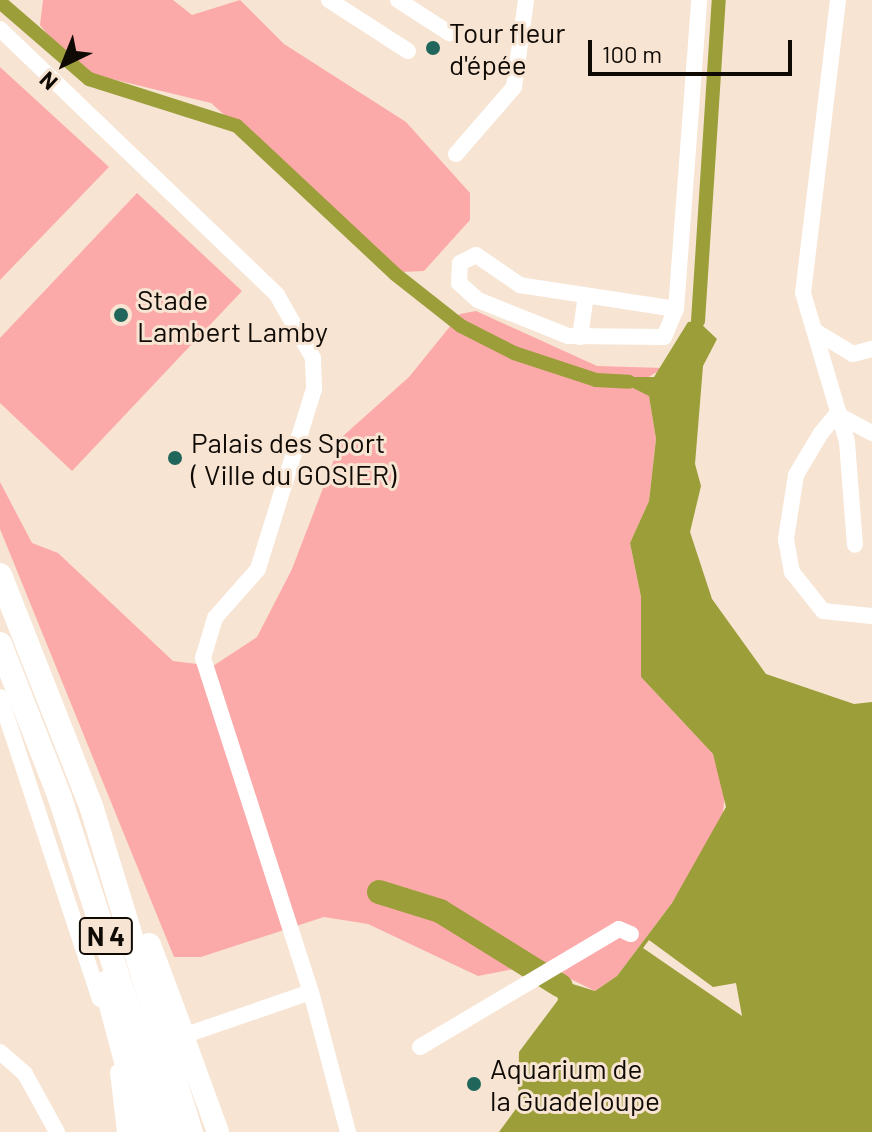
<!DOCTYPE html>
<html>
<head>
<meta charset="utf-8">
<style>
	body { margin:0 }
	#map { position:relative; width:872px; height:1132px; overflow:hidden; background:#f7e4d2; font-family:Barlow,sans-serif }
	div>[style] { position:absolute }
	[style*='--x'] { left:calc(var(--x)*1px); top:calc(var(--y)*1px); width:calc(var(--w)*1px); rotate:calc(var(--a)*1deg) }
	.green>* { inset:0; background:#fcaaa9 }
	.water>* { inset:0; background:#9b9e39 }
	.pier>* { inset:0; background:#f7e4d2 }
	.canal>* { height:14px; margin:-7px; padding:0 7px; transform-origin:7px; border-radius:7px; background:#9b9e39 }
	.river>* { height:24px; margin:-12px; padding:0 12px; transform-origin:12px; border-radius:12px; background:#9b9e39 }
	.minor>* { height:16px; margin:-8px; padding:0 8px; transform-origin:8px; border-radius:8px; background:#fff }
	.major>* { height:22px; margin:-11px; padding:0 11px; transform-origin:11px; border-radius:11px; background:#fff }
	.highway>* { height:24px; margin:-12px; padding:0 12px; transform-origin:12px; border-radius:12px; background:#fff }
	.dots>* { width:22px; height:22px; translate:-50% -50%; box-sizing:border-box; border:4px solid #f7e4d2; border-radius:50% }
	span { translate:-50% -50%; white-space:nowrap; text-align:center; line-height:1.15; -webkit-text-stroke:6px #f7e4d2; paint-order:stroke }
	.shield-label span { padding:2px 6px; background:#f7e4d2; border:2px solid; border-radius:6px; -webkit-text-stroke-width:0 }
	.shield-label { font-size:26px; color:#100a05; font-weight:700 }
	.poi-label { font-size:28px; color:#100a05 }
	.left { translate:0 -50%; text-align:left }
	.north { position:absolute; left:24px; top:24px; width:80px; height:80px; -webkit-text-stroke:6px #f7e4d2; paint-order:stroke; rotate:223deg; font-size:22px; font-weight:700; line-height:32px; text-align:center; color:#100a05 }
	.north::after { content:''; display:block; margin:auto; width:28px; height:36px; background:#100a05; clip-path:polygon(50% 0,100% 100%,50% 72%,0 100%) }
	.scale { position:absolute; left:588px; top:40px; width:204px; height:36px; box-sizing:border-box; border:4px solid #100a05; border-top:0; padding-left:10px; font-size:24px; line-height:28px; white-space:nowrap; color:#100a05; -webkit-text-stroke:6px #f7e4d2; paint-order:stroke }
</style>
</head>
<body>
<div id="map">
	<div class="green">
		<i style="clip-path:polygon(43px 0,173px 0,192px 15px,240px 0,284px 44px,406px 122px,470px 193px,470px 220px,424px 271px,401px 272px,211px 103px,91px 74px,65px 56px,40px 25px)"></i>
		<i style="clip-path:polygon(0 67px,109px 167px,0 280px)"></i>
		<i style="clip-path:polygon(137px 193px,242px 291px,72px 471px,0 403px,0 338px)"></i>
		<i style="clip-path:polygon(476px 311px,597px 366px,664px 368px,631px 387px,649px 395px,656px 439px,649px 501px,630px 543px,641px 597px,641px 677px,713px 754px,725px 793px,722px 822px,672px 903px,617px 976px,595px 991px,540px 964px,478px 976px,368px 924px,324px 917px,201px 957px,174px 957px,0 529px,0 482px,32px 543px,58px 553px,173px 661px,213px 666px,257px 637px,292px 569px,343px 436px,409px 377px,460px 314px)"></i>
	</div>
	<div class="water">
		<i style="clip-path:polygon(698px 321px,717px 339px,703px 366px,695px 464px,701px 486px,690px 532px,712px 599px,766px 674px,854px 704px,872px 702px,872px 1132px,499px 1132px,518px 1106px,519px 1052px,558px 1000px,556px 990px,566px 982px,595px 991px,617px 976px,672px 903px,726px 807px,713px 754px,641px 677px,641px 597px,630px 543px,649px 501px,656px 439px,649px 396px,631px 387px,628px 377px,654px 377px,688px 322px)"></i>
	</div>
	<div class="pier">
		<i style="clip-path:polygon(649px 940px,713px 987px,736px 983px,742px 1016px,643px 948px)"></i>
	</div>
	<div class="canal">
		<i style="--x:0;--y:2;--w:118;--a:40.9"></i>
		<i style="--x:89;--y:79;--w:155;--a:17.6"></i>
		<i style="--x:237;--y:126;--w:216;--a:43.1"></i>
		<i style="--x:395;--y:274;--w:84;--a:38.2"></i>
		<i style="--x:461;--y:326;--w:59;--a:27"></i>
		<i style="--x:514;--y:353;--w:86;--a:18.2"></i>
		<i style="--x:596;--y:380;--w:33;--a:3"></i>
		<i style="--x:698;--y:321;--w:322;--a:-86.3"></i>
	</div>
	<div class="river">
		<i style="--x:379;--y:892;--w:64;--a:17.3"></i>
		<i style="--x:440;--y:911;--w:142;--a:31.8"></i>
	</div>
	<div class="minor">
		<i style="--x:329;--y:0;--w:94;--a:32.8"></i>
		<i style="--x:398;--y:0;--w:61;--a:32.9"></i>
		<i style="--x:838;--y:0;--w:295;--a:96.8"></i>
		<i style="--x:803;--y:293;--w:155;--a:73.5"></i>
		<i style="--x:847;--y:442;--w:103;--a:85.6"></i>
		<i style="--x:0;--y:29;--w:384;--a:43.8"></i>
		<i style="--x:277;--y:295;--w:73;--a:60.3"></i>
		<i style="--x:313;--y:358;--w:31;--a:88"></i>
		<i style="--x:314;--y:389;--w:189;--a:107.3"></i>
		<i style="--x:258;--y:569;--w:65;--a:131.3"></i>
		<i style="--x:215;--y:618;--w:42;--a:106.7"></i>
		<i style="--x:203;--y:658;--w:351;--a:72.1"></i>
		<i style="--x:311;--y:992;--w:145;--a:75.2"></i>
		<i style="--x:456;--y:154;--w:89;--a:-49.1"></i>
		<i style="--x:514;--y:87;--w:88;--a:-82.1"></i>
		<i style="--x:676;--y:309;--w:158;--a:-171.3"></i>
		<i style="--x:520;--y:285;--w:53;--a:-145.7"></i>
		<i style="--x:476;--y:255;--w:18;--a:153"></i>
		<i style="--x:460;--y:263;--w:20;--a:93"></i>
		<i style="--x:459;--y:283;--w:25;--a:42"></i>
		<i style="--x:478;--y:300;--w:97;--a:21.8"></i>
		<i style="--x:568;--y:336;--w:96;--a:0.6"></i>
		<i style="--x:664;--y:337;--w:30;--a:-67"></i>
		<i style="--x:676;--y:309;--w:310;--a:-85.7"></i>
		<i style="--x:815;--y:331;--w:44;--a:31.2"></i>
		<i style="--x:853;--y:354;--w:20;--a:-15"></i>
		<i style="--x:580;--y:337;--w:42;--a:-81.9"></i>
		<i style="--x:872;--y:433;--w:40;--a:-152"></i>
		<i style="--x:837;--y:414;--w:25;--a:130"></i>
		<i style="--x:821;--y:433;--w:49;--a:120.8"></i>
		<i style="--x:796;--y:475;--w:65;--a:98.9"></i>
		<i style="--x:786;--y:539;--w:34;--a:80"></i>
		<i style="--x:792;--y:572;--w:50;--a:51.5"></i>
		<i style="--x:823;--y:611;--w:49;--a:5.8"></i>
		<i style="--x:0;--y:697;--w:318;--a:71.7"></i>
		<i style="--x:183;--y:1036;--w:135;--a:-19"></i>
		<i style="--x:420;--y:1047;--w:231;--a:-30.7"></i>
		<i style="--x:619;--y:929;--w:13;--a:23"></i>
		<i style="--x:0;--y:1052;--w:33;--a:41"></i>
		<i style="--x:25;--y:1074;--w:66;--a:61.1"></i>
		<i style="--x:118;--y:1072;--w:60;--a:83.3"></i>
	</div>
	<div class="major">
		<i style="--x:183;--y:1036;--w:102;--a:70"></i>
	</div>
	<div class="highway">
		<i style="--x:0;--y:575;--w:251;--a:68.5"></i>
		<i style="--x:92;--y:809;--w:338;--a:73"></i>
		<i style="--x:0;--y:644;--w:165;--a:68.7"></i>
		<i style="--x:60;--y:798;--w:351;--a:72.1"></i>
		<i style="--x:149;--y:945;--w:97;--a:69.5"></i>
		<i style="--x:105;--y:983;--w:154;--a:75"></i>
	</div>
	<div class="dots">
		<i style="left:433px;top:48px;background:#20665a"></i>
		<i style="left:121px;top:315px;background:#20665a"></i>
		<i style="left:175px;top:458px;background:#20665a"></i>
		<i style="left:474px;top:1084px;background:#20665a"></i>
	</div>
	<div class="shield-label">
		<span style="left:106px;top:936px">N 4</span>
	</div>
	<div class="poi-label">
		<span class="left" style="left:449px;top:48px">Tour fleur<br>d'épée</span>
		<span class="left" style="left:137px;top:315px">Stade<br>Lambert Lamby</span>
		<span class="left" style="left:191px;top:458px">Palais des Sport<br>( Ville du GOSIER)</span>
		<span class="left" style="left:490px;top:1084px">Aquarium de<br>la Guadeloupe</span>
	</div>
	<div class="north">N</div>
	<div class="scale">100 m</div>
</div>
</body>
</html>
